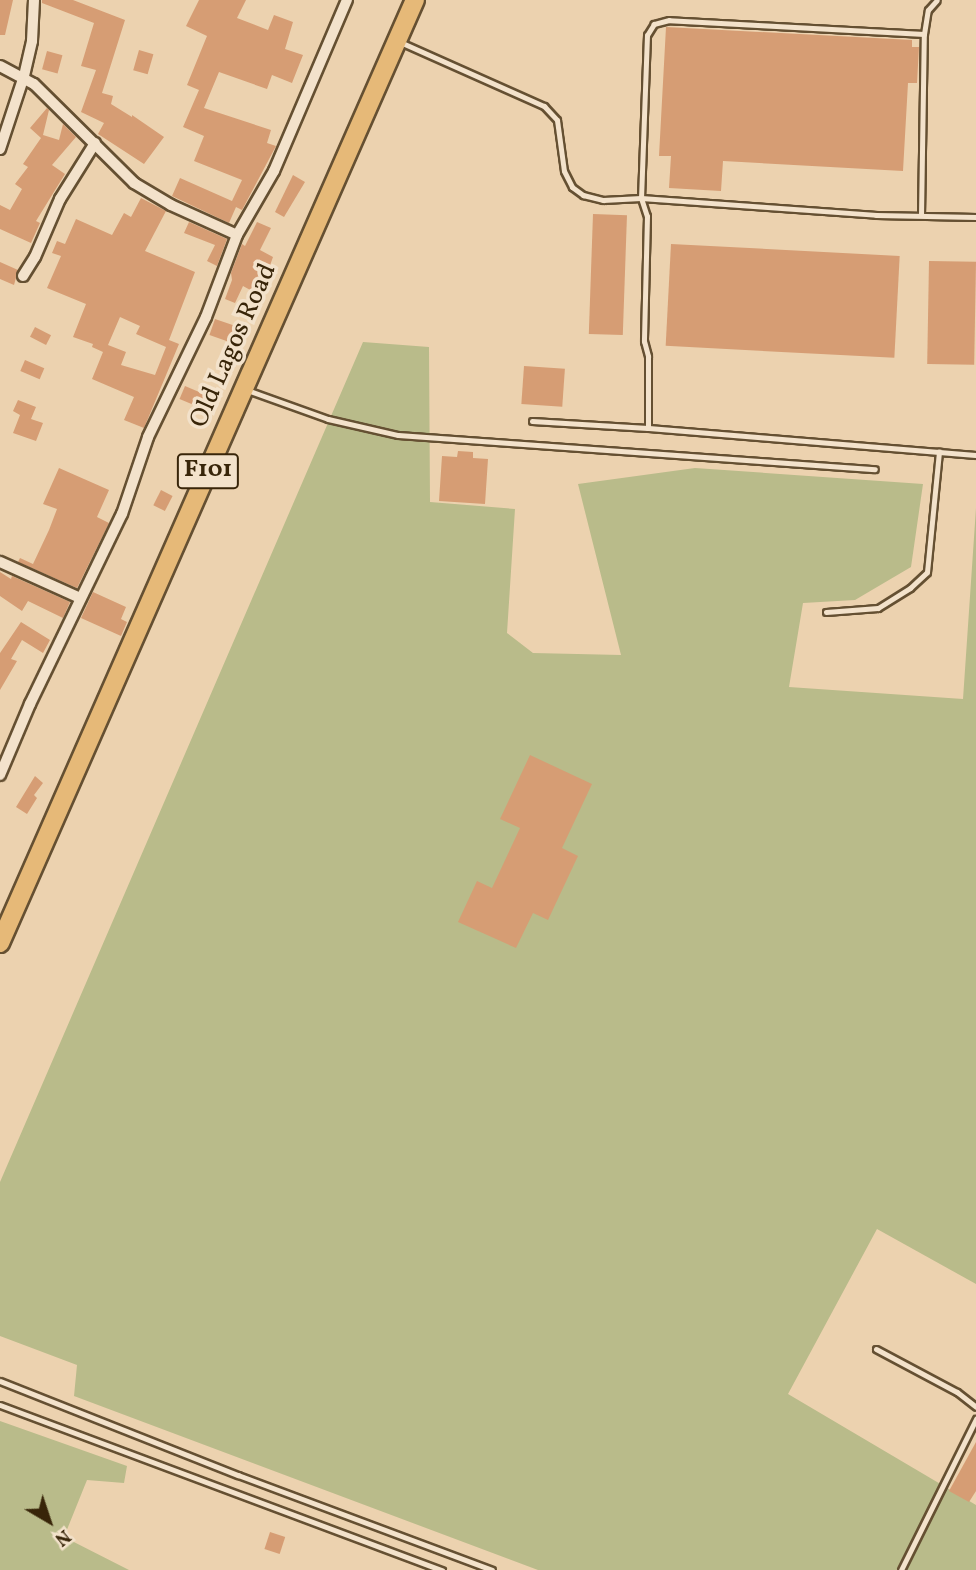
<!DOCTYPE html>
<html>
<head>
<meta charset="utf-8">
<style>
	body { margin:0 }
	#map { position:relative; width:976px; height:1570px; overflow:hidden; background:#ecd2af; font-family:Vollkorn,serif }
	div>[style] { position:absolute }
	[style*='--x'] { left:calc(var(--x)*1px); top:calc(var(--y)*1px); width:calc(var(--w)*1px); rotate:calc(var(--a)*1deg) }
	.green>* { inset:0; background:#b9bb8a }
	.building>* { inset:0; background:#d69d74; transform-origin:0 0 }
	.roads { filter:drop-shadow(2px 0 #655032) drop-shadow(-2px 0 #655032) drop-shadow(0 2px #655032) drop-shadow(0 -2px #655032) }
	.lane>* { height:5px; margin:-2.5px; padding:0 2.5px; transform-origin:2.5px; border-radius:2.5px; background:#f3e2cb }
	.street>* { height:10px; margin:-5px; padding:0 5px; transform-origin:5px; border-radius:5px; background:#f3e2cb }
	.primary>* { height:18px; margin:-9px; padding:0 9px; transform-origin:9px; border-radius:9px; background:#e6b978 }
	span { translate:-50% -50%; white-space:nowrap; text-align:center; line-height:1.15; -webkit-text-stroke:7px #f3e2cb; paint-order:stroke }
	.shield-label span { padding:2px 5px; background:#f3e2cb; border:2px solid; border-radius:5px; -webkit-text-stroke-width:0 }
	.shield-label { font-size:24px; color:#382509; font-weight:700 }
	.street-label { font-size:26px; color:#382509 }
	.north { position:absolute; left:14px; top:1486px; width:70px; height:70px; -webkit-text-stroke:5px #f3e2cb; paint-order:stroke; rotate:141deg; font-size:19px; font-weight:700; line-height:28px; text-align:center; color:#382509 }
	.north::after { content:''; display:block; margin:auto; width:24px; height:32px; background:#382509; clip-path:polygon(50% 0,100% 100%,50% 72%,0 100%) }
</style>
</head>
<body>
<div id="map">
	<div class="green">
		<i style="clip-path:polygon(363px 342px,429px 347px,430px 502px,515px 509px,507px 633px,533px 653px,621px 655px,578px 484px,695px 468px,923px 484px,911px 567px,855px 600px,803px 603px,789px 687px,963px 699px,976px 508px,976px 1284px,877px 1229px,788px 1394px,976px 1505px,976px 1570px,538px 1570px,74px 1396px,77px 1365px,0 1336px,0 1182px)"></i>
		<i style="clip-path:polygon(0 1421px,127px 1466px,124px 1483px,87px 1480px,64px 1537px,129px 1570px,0 1570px)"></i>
	</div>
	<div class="building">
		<i style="clip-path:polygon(0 0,13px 0,5px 35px,0 35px)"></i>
		<i style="clip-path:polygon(42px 0,73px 0,125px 20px,102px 93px,113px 96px,111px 104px,132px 117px,132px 115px,164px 137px,144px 164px,98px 134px,104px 123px,81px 112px,96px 70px,81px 66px,94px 23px,42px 3px)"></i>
		<i style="clip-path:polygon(199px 0,246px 0,237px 18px,268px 30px,274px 15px,293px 22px,285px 49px,303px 55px,292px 83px,272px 75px,267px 89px,219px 72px,204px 108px,271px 130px,267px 143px,276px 146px,242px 210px,236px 207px,229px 223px,172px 196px,180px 178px,232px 201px,242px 180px,194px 161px,204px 136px,183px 127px,199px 90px,187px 85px,207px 36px,186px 26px)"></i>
		<i style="clip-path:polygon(666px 27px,912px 40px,912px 47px,919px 47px,917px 83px,908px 83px,903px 171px,723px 161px,721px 191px,669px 188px,671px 156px,659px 156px)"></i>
		<i style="left:139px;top:50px;width:15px;height:21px;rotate:16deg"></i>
		<i style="left:47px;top:51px;width:16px;height:19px;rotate:15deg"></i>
		<i style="clip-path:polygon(47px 108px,49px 110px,43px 135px,59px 140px,63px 124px,76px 137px,52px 165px,65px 174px,36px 221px,40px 223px,31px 243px,0 229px,0 205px,10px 210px,22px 189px,15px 184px,28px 167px,23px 164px,41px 138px,30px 128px)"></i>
		<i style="clip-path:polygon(293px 175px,305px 182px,284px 217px,275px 212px)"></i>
		<i style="clip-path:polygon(evenodd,141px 198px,166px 211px,145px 251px,195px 272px,169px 340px,179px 344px,144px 428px,124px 420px,134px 397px,92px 379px,103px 352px,92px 347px,93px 344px,73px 337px,86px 304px,47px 288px,61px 256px,52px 253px,57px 241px,65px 244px,76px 219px,112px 235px,124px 213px,131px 217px,141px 198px,120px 317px,140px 326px,136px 334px,166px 347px,155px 375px,121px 365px,126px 352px,108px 345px,120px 317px)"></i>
		<i style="left:593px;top:214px;width:34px;height:120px;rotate:2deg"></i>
		<i style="clip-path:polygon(189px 222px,227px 239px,217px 266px,207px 261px,215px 245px,184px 233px)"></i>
		<i style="clip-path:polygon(257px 222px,271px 228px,260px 250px,273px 257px,262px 288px,255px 285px,252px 291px,243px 286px,235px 303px,225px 299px,232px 280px,231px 273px,242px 244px,245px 246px)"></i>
		<i style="left:671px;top:244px;width:229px;height:102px;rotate:3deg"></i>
		<i style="left:929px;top:261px;width:47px;height:103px;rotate:1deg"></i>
		<i style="clip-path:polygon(0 262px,18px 270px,14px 285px,0 279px)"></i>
		<i style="left:215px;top:319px;width:21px;height:17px;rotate:19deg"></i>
		<i style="left:35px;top:327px;width:18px;height:11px;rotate:27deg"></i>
		<i style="left:25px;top:360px;width:21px;height:12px;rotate:23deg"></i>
		<i style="left:524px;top:366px;width:41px;height:38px;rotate:4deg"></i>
		<i style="left:185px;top:386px;width:30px;height:14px;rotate:23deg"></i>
		<i style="clip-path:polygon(18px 400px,36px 407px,31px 419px,43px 423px,36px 441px,13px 433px,20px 415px,13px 411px)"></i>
		<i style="clip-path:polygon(458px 451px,473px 452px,473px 458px,488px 459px,485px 504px,439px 501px,442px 456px,457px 457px)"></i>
		<i style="clip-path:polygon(59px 468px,109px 490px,97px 517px,109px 523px,77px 588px,18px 562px,20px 558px,33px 564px,49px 530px,57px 509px,43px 504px)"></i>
		<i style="left:161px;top:490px;width:13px;height:17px;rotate:27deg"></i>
		<i style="clip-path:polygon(0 572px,11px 579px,12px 576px,70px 602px,63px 618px,28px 601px,22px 611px,0 596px)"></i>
		<i style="clip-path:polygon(93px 592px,126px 607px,121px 619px,127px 622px,121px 636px,81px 618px)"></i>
		<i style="clip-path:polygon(21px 622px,50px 640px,43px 653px,22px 640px,11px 659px,17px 661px,0 690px,0 653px)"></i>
		<i style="clip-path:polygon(530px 755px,592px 784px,562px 848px,578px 856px,548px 920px,533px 913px,516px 948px,458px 922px,477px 881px,492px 888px,520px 828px,500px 819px)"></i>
		<i style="clip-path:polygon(35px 776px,43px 783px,34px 795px,37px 798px,27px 814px,16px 807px)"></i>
		<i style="clip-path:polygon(976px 1442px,976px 1491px,969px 1502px,949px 1491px)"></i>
		<i style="left:270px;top:1532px;width:16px;height:18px;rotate:18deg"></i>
	</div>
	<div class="roads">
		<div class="lane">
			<i style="--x:924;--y:34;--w:255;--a:-176.9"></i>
			<i style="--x:669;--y:20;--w:16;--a:165"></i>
			<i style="--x:654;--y:24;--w:13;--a:122"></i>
			<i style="--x:647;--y:35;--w:163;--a:92.1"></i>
			<i style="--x:641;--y:198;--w:19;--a:72"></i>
			<i style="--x:647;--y:216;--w:125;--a:91.4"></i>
			<i style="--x:644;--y:341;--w:16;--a:75"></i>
			<i style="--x:648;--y:356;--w:72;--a:90"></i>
			<i style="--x:648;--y:428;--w:329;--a:4.7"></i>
			<i style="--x:400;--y:42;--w:158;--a:24"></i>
			<i style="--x:544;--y:106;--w:19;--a:47"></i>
			<i style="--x:557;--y:120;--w:51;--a:82.2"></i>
			<i style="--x:564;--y:171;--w:18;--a:63"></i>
			<i style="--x:572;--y:187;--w:14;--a:36"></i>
			<i style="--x:583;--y:195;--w:21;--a:14"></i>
			<i style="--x:603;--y:200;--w:38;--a:-3"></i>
			<i style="--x:641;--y:198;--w:236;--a:4.1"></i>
			<i style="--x:876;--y:215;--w:100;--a:1.1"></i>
			<i style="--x:921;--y:215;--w:181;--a:-89.1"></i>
			<i style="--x:924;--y:34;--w:24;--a:-81"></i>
			<i style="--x:928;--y:10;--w:13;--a:-48"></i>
			<i style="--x:247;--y:390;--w:86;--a:19.7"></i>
			<i style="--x:328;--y:419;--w:72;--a:12.9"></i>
			<i style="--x:398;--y:435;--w:478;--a:4.1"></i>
			<i style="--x:532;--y:421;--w:116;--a:3.5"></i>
			<i style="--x:826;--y:612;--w:52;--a:-4.4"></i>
			<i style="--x:878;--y:608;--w:38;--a:-32"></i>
			<i style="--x:910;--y:588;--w:23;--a:-43"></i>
			<i style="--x:927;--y:572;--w:121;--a:-84.3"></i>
			<i style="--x:876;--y:1349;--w:92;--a:28"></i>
			<i style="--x:957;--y:1392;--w:24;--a:38"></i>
			<i style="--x:0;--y:1381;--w:256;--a:21.6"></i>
			<i style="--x:238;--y:1475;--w:271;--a:20.5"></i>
			<i style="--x:0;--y:1405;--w:472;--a:20.5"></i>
			<i style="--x:901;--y:1570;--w:169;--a:-63.6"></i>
		</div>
		<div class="street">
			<i style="--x:0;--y:66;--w:38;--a:28"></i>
			<i style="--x:34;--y:84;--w:141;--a:44.7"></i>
			<i style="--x:134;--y:183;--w:43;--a:30.7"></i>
			<i style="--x:171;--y:205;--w:72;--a:24.4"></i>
			<i style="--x:0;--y:149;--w:77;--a:-71.8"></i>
			<i style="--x:24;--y:76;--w:36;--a:-77"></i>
			<i style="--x:32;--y:41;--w:41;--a:-87.2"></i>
			<i style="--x:23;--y:276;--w:22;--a:-58"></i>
			<i style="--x:35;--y:257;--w:63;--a:-66.7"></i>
			<i style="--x:60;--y:199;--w:66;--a:-58"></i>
			<i style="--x:0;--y:562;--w:88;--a:24.2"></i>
			<i style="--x:0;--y:775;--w:77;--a:-67.1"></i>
			<i style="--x:30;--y:704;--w:211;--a:-64.2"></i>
			<i style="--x:122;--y:514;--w:81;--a:-71.3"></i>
			<i style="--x:148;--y:437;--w:133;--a:-64.2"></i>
			<i style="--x:206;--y:317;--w:88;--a:-69.3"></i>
			<i style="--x:237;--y:235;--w:74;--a:-60"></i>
			<i style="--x:274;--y:171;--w:186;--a:-66.9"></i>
		</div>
		<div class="primary">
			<i style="--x:0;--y:943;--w:1030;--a:-66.25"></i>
		</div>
	</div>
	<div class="shield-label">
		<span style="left:208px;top:471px">F101</span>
	</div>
	<div class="street-label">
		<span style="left:234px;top:346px;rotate:-66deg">Old Lagos Road</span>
	</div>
	<div class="north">N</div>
</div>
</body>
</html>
